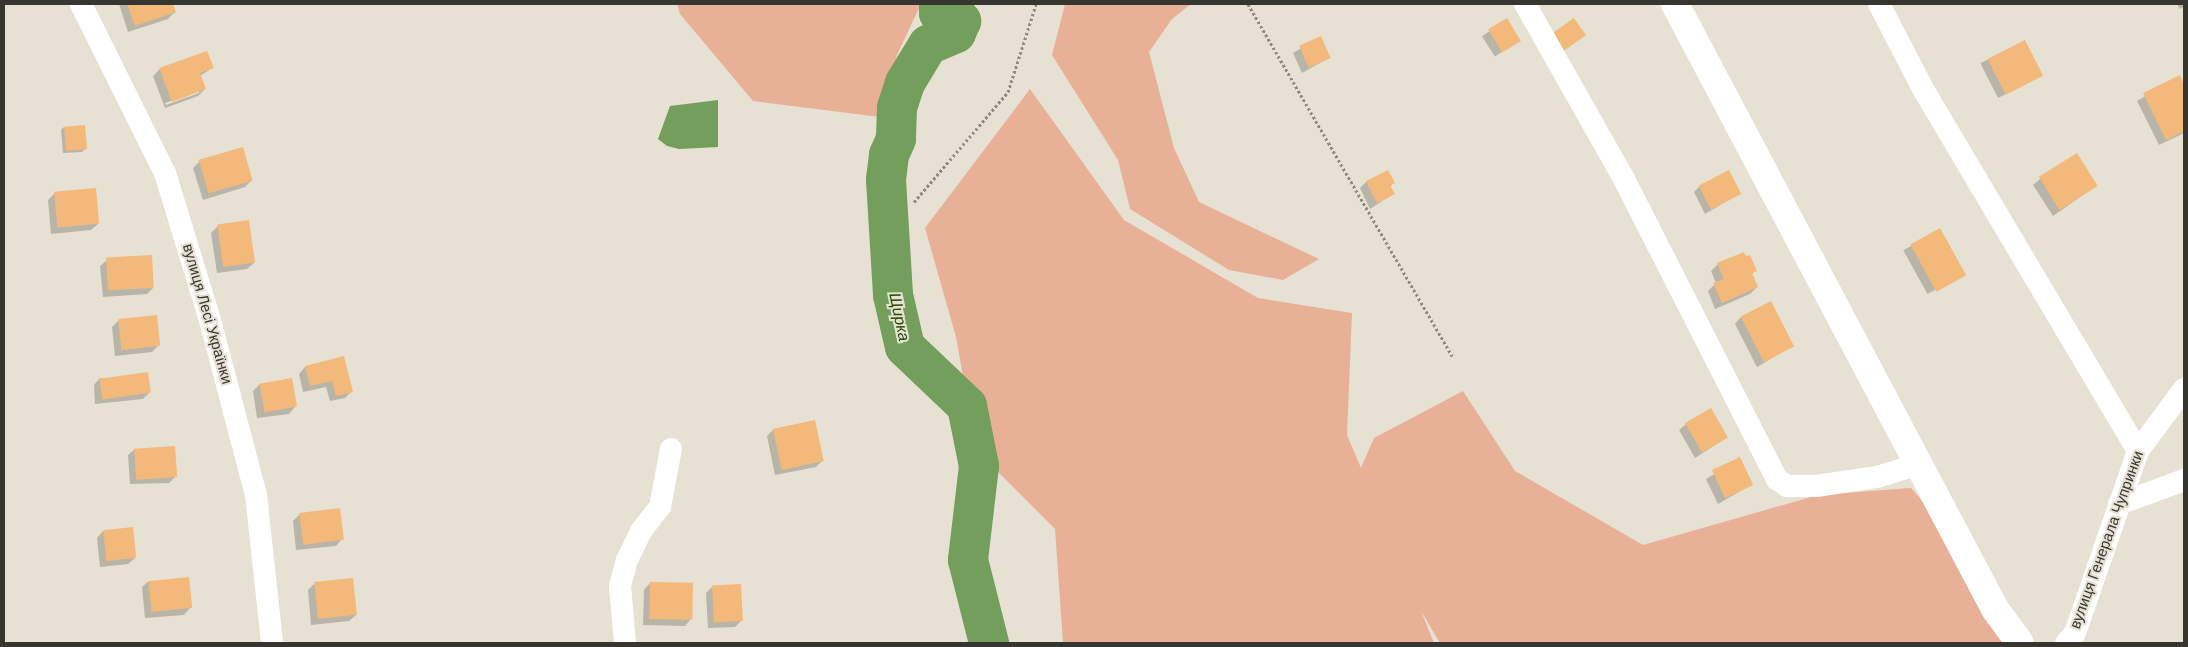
<!DOCTYPE html>
<html>
<head>
<meta charset="utf-8">
<style>
	body { margin:0 }
	#map { position:relative; width:2188px; height:647px; overflow:hidden; background:#e6e1d3; font-family:"DM Sans",sans-serif }
	div>[style] { position:absolute }
	[style*='--x'] { left:calc(var(--x)*1px); top:calc(var(--y)*1px); width:calc(var(--w)*1px); rotate:calc(var(--a)*1deg) }
	.green>* { inset:0; background:#e9b098 }
	.water>* { inset:0; background:#739e5c }
	.shadow>* { inset:0; background:#0003; transform-origin:0 0 }
	.river>* { height:40px; margin:-20px; padding:0 20px; transform-origin:20px; border-radius:20px; background:#739e5c }
	.building>* { inset:0; background:#f3b97b; transform-origin:0 0 }
	.path>* { height:3px; margin-top:-1.5px; transform-origin:0; background:repeating-linear-gradient(90deg,#8e8a81 0 2.5px,transparent 0 5px) }
	.street>* { height:22px; margin:-11px; padding:0 11px; transform-origin:11px; border-radius:11px; background:#fff }
	.secondary>* { height:28px; margin:-14px; padding:0 14px; transform-origin:14px; border-radius:14px; background:#fff }
	span { translate:-50% -50%; white-space:nowrap; text-align:center; line-height:1.15; -webkit-text-stroke:4px #e6e1d3; paint-order:stroke }
	.street-label { font-size:15px; color:#373530 }
	.water-label { font-size:16px; color:#224a01; font-style:italic }
	.frame { position:absolute; inset:0; border:5px solid #373530; pointer-events:none }
</style>
</head>
<body>
<div id="map">
	<div class="green">
		<i style="clip-path:polygon(677px 4px,921px 4px,897px 55px,888px 118px,753px 101px,680px 14px)"></i>
		<i style="clip-path:polygon(1065px 4px,1191px 4px,1172px 19px,1149px 52px,1174px 148px,1199px 202px,1319px 259px,1283px 280px,1229px 270px,1130px 209px,1118px 160px,1052px 55px)"></i>
		<i style="clip-path:polygon(1030px 89px,1124px 220px,1258px 298px,1352px 313px,1347px 435px,1361px 468px,1374px 438px,1463px 391px,1515px 471px,1643px 545px,1818px 495px,1911px 488px,1929px 509px,2009px 643px,1440px 643px,1421px 611px,1434px 643px,1063px 643px,1055px 529px,976px 450px,956px 337px,925px 228px)"></i>
	</div>
	<div class="water">
		<i style="clip-path:polygon(718px 100px,718px 147px,679px 149px,667px 146px,658px 139px,670px 106px)"></i>
	</div>
	<div class="shadow">
		<i style="clip-path:polygon(119px 4px,172px 4px,175px 12px,168px 19px,128px 32px)"></i>
		<i style="clip-path:polygon(2177px 4px,2184px 4px,2184px 7px,2180px 9px)"></i>
		<i style="left:1507px;top:20px;width:24px;height:30px;rotate:57deg"></i>
		<i style="clip-path:polygon(1320px 37px,1329px 58px,1302px 73px,1293px 53px)"></i>
		<i style="left:2024px;top:41px;width:39px;height:49px;rotate:63deg"></i>
		<i style="clip-path:polygon(evenodd,212px 68px,200px 76px,205px 89px,198px 96px,165px 108px,153px 76px,160px 69px,212px 68px,199px 91px,199px 93px,166px 105px,165px 103px,199px 91px)"></i>
		<i style="clip-path:polygon(2179px 77px,2184px 87px,2184px 133px,2159px 145px,2137px 101px)"></i>
		<i style="clip-path:polygon(64px 127px,85px 149px,82px 152px,63px 153px,61px 130px)"></i>
		<i style="clip-path:polygon(200px 161px,252px 180px,245px 187px,203px 200px,193px 168px)"></i>
		<i style="clip-path:polygon(2040px 179px,2096px 186px,2053px 216px,2033px 185px)"></i>
		<i style="clip-path:polygon(1366px 182px,1393px 183px,1390px 187px,1393px 194px,1370px 209px,1360px 188px)"></i>
		<i style="clip-path:polygon(1700px 186px,1739px 194px,1705px 214px,1694px 192px)"></i>
		<i style="clip-path:polygon(55px 193px,98px 224px,91px 230px,51px 234px,48px 200px)"></i>
		<i style="clip-path:polygon(218px 226px,254px 263px,247px 269px,217px 273px,211px 233px)"></i>
		<i style="left:1940px;top:230px;width:50px;height:42px;rotate:61deg"></i>
		<i style="clip-path:polygon(107px 260px,153px 288px,147px 294px,103px 297px,100px 266px)"></i>
		<i style="clip-path:polygon(1718px 264px,1755px 271px,1751px 275px,1757px 287px,1750px 294px,1715px 309px,1708px 291px,1716px 283px,1711px 271px)"></i>
		<i style="clip-path:polygon(1741px 317px,1792px 346px,1757px 367px,1735px 324px)"></i>
		<i style="clip-path:polygon(119px 320px,158px 346px,152px 352px,115px 356px,112px 327px)"></i>
		<i style="clip-path:polygon(305px 367px,352px 391px,345px 398px,330px 401px,326px 387px,303px 392px,299px 374px)"></i>
		<i style="clip-path:polygon(100px 378px,149px 393px,143px 399px,95px 404px,94px 385px)"></i>
		<i style="clip-path:polygon(260px 384px,295px 407px,289px 414px,257px 418px,253px 391px)"></i>
		<i style="clip-path:polygon(1686px 424px,1726px 438px,1695px 458px,1679px 430px)"></i>
		<i style="clip-path:polygon(773px 430px,822px 461px,816px 467px,775px 475px,767px 436px)"></i>
		<i style="clip-path:polygon(135px 449px,176px 476px,169px 483px,130px 484px,128px 455px)"></i>
		<i style="clip-path:polygon(1739px 459px,1751px 485px,1718px 504px,1706px 479px)"></i>
		<i style="clip-path:polygon(300px 514px,342px 539px,336px 546px,296px 550px,293px 521px)"></i>
		<i style="clip-path:polygon(103px 531px,135px 558px,128px 564px,100px 567px,97px 538px)"></i>
		<i style="clip-path:polygon(149px 581px,190px 608px,184px 615px,145px 618px,142px 587px)"></i>
		<i style="clip-path:polygon(650px 583px,691px 619px,685px 626px,643px 625px,644px 590px)"></i>
		<i style="clip-path:polygon(314px 584px,356px 615px,349px 621px,311px 625px,308px 590px)"></i>
		<i style="clip-path:polygon(712px 587px,742px 620px,735px 627px,708px 628px,706px 593px)"></i>
	</div>
	<div class="river">
		<i style="--x:939;--y:4;--w:9;--a:90"></i>
		<i style="--x:939;--y:13;--w:14;--a:4"></i>
		<i style="--x:953;--y:14;--w:11;--a:41"></i>
		<i style="--x:961;--y:21;--w:13;--a:113"></i>
		<i style="--x:956;--y:33;--w:30;--a:157"></i>
		<i style="--x:928;--y:45;--w:44;--a:121.2"></i>
		<i style="--x:905;--y:83;--w:26;--a:108"></i>
		<i style="--x:897;--y:108;--w:31;--a:92"></i>
		<i style="--x:896;--y:139;--w:17;--a:114"></i>
		<i style="--x:889;--y:155;--w:25;--a:97"></i>
		<i style="--x:886;--y:180;--w:115;--a:86.5"></i>
		<i style="--x:893;--y:295;--w:53;--a:77"></i>
		<i style="--x:905;--y:347;--w:86;--a:43.6"></i>
		<i style="--x:967;--y:406;--w:61;--a:78.7"></i>
		<i style="--x:979;--y:466;--w:95;--a:96.7"></i>
		<i style="--x:968;--y:560;--w:86;--a:75.8"></i>
	</div>
	<div class="building">
		<i style="clip-path:polygon(127px 4px,173px 4px,176px 12px,135px 26px)"></i>
		<i style="left:1507px;top:18px;width:27px;height:22px;rotate:59deg"></i>
		<i style="left:1574px;top:18px;width:21px;height:29px;rotate:55deg"></i>
		<i style="left:1321px;top:36px;width:24px;height:24px;rotate:66deg"></i>
		<i style="left:2025px;top:40px;width:40px;height:42px;rotate:63deg"></i>
		<i style="clip-path:polygon(207px 51px,214px 68px,200px 73px,206px 89px,172px 102px,159px 68px)"></i>
		<i style="clip-path:polygon(2180px 75px,2184px 85px,2184px 131px,2166px 140px,2143px 93px)"></i>
		<i style="left:85px;top:125px;width:24px;height:21px;rotate:85deg"></i>
		<i style="left:243px;top:147px;width:35px;height:46px;rotate:74deg"></i>
		<i style="left:2077px;top:153px;width:39px;height:45px;rotate:58deg"></i>
		<i style="clip-path:polygon(1388px 170px,1395px 183px,1390px 185px,1395px 194px,1377px 203px,1366px 181px)"></i>
		<i style="left:1729px;top:170px;width:27px;height:34px;rotate:63deg"></i>
		<i style="left:96px;top:188px;width:36px;height:42px;rotate:85deg"></i>
		<i style="left:249px;top:220px;width:43px;height:32px;rotate:82deg"></i>
		<i style="left:1940px;top:228px;width:54px;height:34px;rotate:61deg"></i>
		<i style="clip-path:polygon(1744px 252px,1746px 256px,1750px 255px,1757px 271px,1752px 273px,1758px 287px,1722px 303px,1713px 283px,1724px 279px,1717px 263px)"></i>
		<i style="left:152px;top:255px;width:33px;height:46px;rotate:87deg"></i>
		<i style="left:1771px;top:301px;width:51px;height:34px;rotate:63deg"></i>
		<i style="left:157px;top:315px;width:31px;height:39px;rotate:84deg"></i>
		<i style="clip-path:polygon(344px 356px,353px 392px,336px 396px,332px 381px,310px 386px,305px 366px)"></i>
		<i style="left:148px;top:372px;width:21px;height:49px;rotate:82deg"></i>
		<i style="left:292px;top:378px;width:29px;height:33px;rotate:80deg"></i>
		<i style="left:1711px;top:408px;width:34px;height:30px;rotate:60deg"></i>
		<i style="left:815px;top:420px;width:42px;height:43px;rotate:78deg"></i>
		<i style="left:175px;top:446px;width:31px;height:41px;rotate:86deg"></i>
		<i style="left:1740px;top:457px;width:31px;height:31px;rotate:65deg"></i>
		<i style="left:340px;top:508px;width:32px;height:41px;rotate:83deg"></i>
		<i style="left:133px;top:527px;width:31px;height:30px;rotate:84deg"></i>
		<i style="left:189px;top:577px;width:31px;height:41px;rotate:84deg"></i>
		<i style="left:353px;top:578px;width:37px;height:39px;rotate:84deg"></i>
		<i style="left:650px;top:582px;width:43px;height:37px;rotate:1deg"></i>
		<i style="left:741px;top:584px;width:37px;height:29px;rotate:87deg"></i>
	</div>
	<div class="path">
		<i style="--x:1248;--y:4;--w:407;--a:59.9"></i>
		<i style="--x:914;--y:202;--w:145;--a:-49.5"></i>
		<i style="--x:1008;--y:92;--w:92;--a:-72.3"></i>
	</div>
	<div class="street">
		<i style="--x:81;--y:4;--w:189;--a:63.6"></i>
		<i style="--x:165;--y:173;--w:154;--a:73"></i>
		<i style="--x:210;--y:320;--w:181;--a:75.3"></i>
		<i style="--x:256;--y:495;--w:149;--a:83.8"></i>
		<i style="--x:1525;--y:4;--w:203;--a:60.5"></i>
		<i style="--x:1625;--y:181;--w:335;--a:63"></i>
		<i style="--x:1777;--y:479;--w:12;--a:35"></i>
		<i style="--x:1787;--y:486;--w:29;--a:0"></i>
		<i style="--x:1816;--y:486;--w:62;--a:-8.4"></i>
		<i style="--x:1877;--y:477;--w:44;--a:-17.2"></i>
		<i style="--x:1879;--y:4;--w:96;--a:62.6"></i>
		<i style="--x:1923;--y:89;--w:421;--a:59.3"></i>
		<i style="--x:2119;--y:504;--w:69;--a:-20.3"></i>
		<i style="--x:625;--y:643;--w:57;--a:-95"></i>
		<i style="--x:620;--y:586;--w:27;--a:-75"></i>
		<i style="--x:627;--y:560;--w:32;--a:-64"></i>
		<i style="--x:641;--y:531;--w:31;--a:-52"></i>
		<i style="--x:660;--y:507;--w:59;--a:-79.3"></i>
		<i style="--x:2066;--y:643;--w:13;--a:-48"></i>
		<i style="--x:2075;--y:633;--w:193;--a:-70.9"></i>
		<i style="--x:2138;--y:451;--w:77;--a:-53.4"></i>
	</div>
	<div class="secondary">
		<i style="--x:1675;--y:4;--w:684;--a:62.12"></i>
		<i style="--x:1995;--y:609;--w:42;--a:53.7"></i>
	</div>
	<div class="street-label">
		<span style="left:207px;top:314px;rotate:74deg">вулиця Лесі Українки</span>
		<span style="left:2107px;top:540px;rotate:-70deg">вулиця Генерала Чупринки</span>
	</div>
	<div class="water-label">
		<span style="left:899px;top:317px;rotate:78deg">Щирка</span>
	</div>
	<div class="frame"></div>
</div>
</body>
</html>
